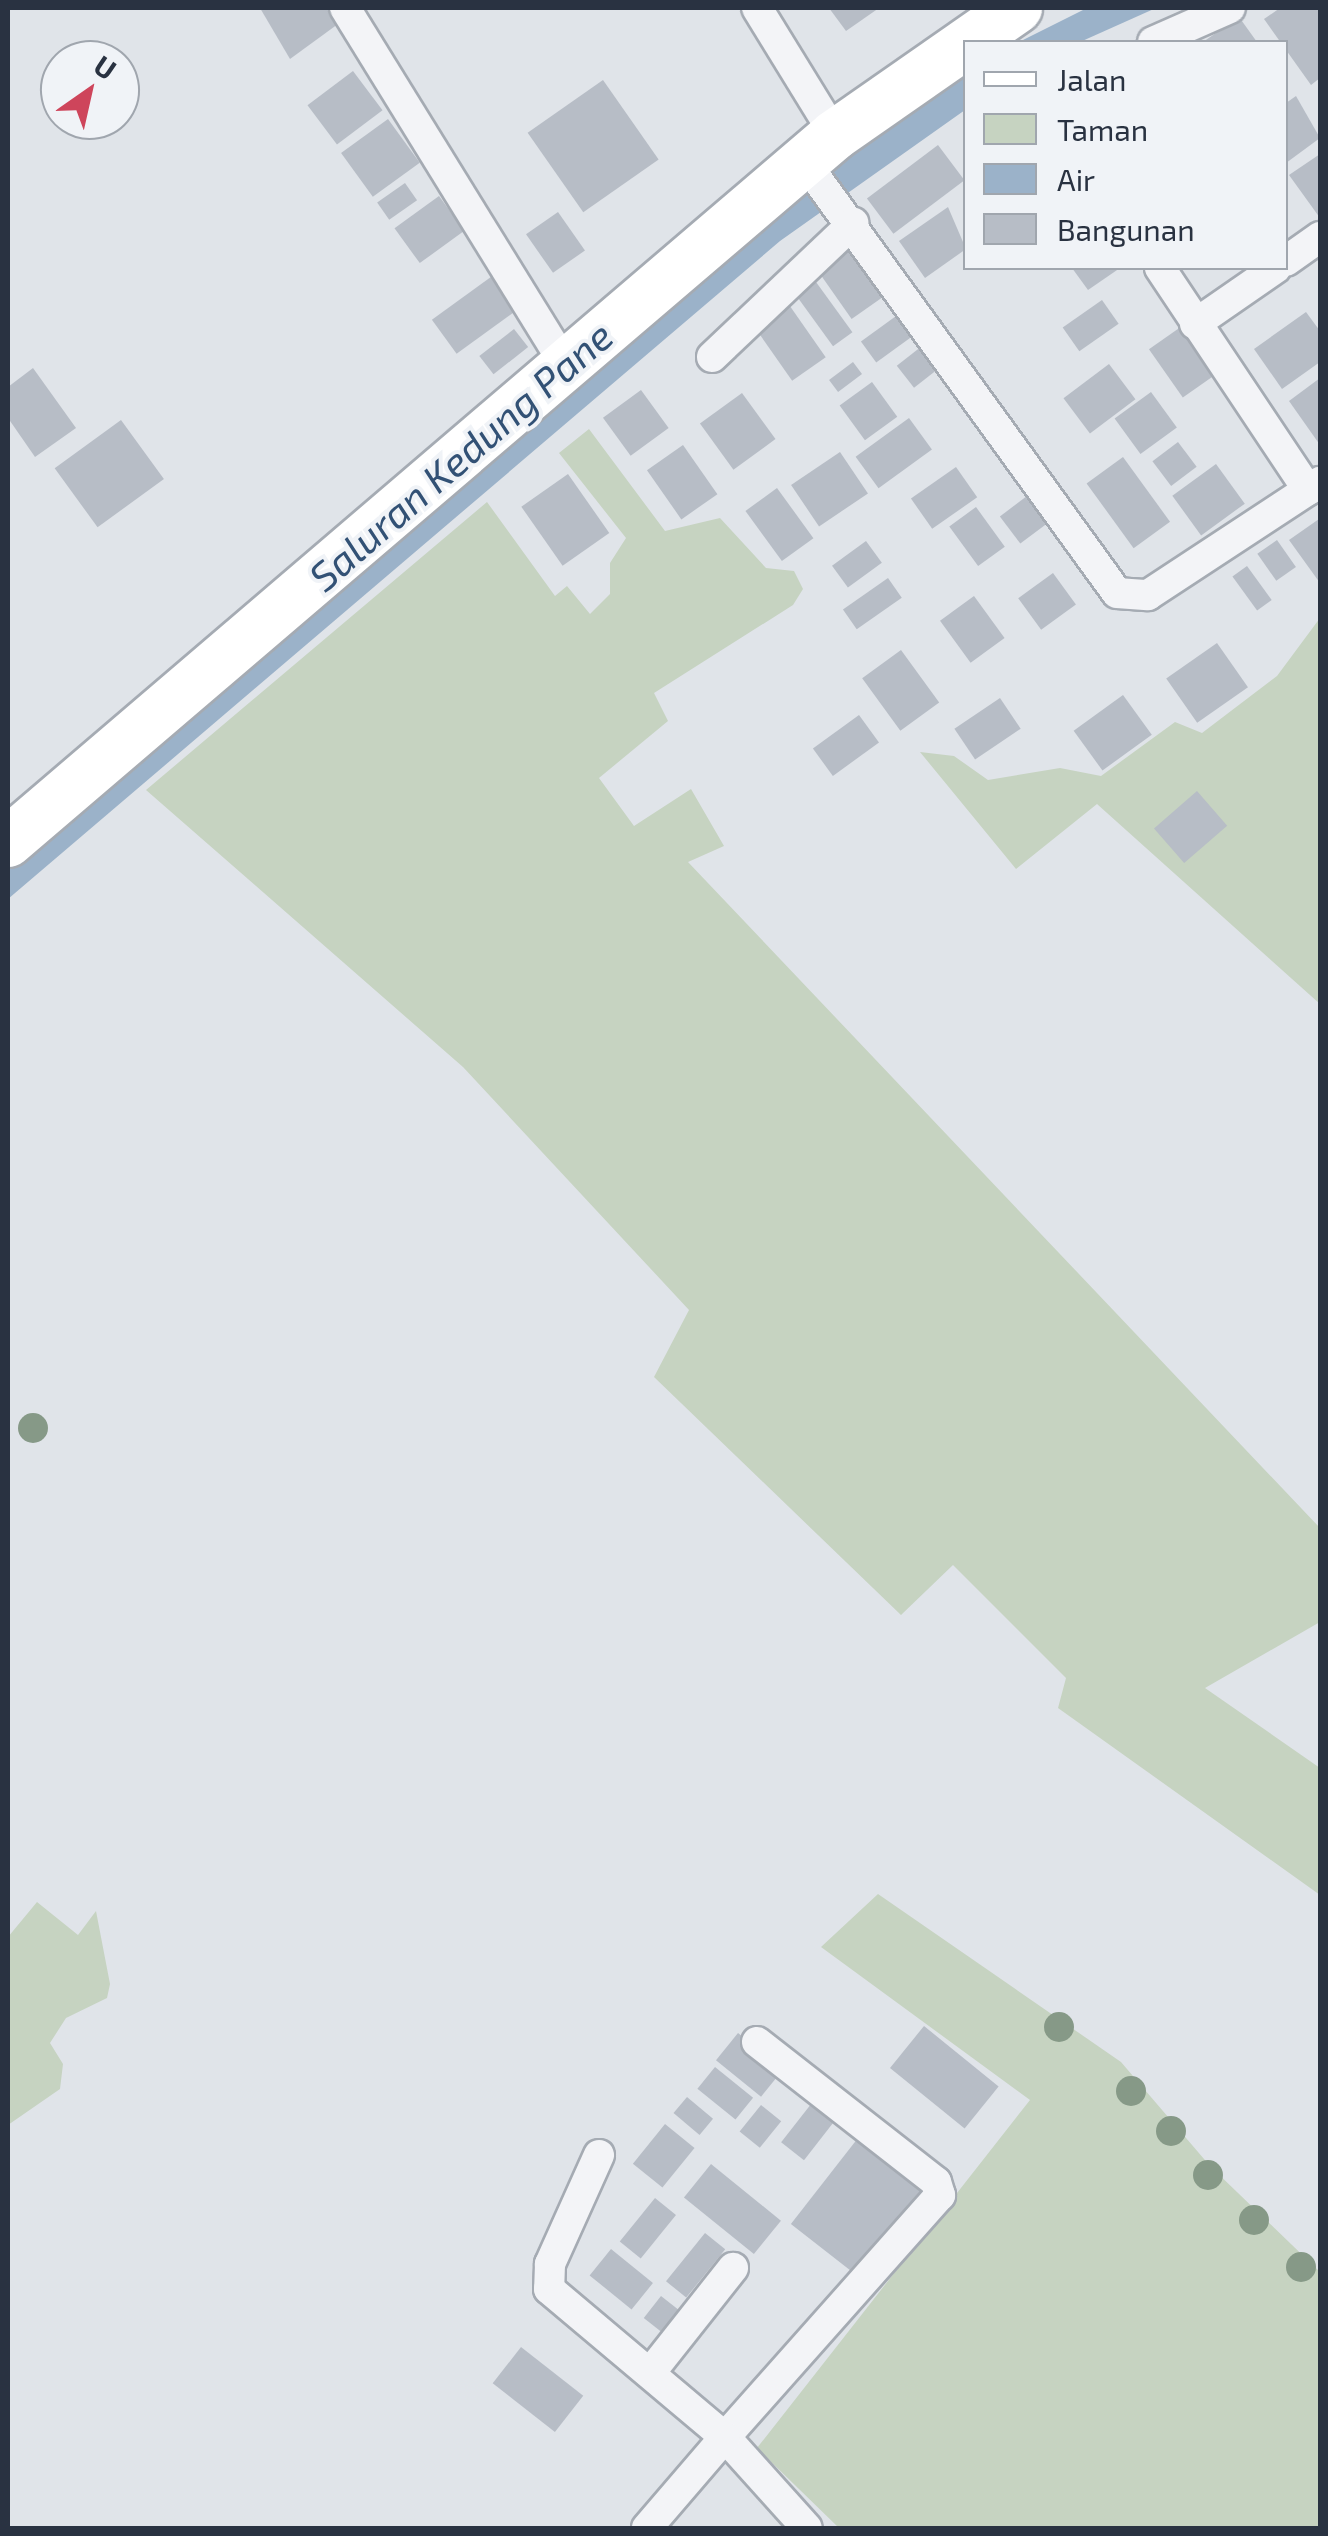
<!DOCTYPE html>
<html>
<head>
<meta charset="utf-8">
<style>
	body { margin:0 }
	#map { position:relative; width:1328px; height:2536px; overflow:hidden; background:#e0e4e9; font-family:"Exo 2",sans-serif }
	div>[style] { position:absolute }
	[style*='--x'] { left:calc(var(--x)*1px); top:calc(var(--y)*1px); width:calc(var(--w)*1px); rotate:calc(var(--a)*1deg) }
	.green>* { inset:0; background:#c6d3c1 }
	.water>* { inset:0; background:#9bb2c9 }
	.building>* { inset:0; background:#b7bdc6; transform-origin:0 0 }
	.roads { filter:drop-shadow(2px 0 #a5abb3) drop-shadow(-2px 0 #a5abb3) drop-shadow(0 2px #a5abb3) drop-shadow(0 -2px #a5abb3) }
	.street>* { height:30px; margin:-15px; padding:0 15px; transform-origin:15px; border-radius:15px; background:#f3f4f7 }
	.primary>* { height:50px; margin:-25px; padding:0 25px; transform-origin:25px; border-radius:25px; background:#fff }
	.trees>* { width:30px; height:30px; margin:-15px; border-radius:50%; background:#869987 }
	span { translate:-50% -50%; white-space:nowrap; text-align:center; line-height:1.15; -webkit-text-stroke:8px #f0f3f7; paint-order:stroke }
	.water-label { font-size:40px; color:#325175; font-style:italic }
	.frame { position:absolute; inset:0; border:10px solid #293241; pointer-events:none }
	.legend { position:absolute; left:963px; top:40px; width:325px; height:230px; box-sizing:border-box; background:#f0f3f7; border:2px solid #a0a6ae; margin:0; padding:12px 18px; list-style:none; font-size:30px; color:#293241 }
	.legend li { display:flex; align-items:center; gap:20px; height:50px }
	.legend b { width:50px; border:2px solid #a0a6ae }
	.north { position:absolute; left:40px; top:40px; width:100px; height:100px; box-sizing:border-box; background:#f0f3f7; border:2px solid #a0a6ae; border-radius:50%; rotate:34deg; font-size:28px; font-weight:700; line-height:40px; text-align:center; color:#293241 }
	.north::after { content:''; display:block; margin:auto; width:35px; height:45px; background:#ce455b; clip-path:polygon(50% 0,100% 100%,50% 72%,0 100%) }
</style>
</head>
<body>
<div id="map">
	<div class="green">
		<i style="clip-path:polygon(589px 429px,665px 531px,720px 518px,766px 568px,794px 571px,803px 589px,793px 605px,654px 693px,668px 721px,599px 778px,634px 826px,691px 789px,724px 846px,688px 862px,1320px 1528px,1320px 1622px,1205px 1688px,1320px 1768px,1320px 1895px,1058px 1708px,1066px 1678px,953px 1565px,901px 1615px,654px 1377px,689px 1310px,463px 1067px,146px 790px,487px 502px,555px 596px,567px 586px,590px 614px,610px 594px,610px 563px,626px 538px,559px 453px)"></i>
		<i style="clip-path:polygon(1320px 618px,1320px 1004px,1097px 804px,1016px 869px,920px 752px,954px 756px,988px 780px,1060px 768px,1101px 776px,1175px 722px,1202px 733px,1277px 676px)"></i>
		<i style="clip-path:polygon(878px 1894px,1121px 2062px,1210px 2166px,1320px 2272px,1320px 2528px,839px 2528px,757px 2448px,1030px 2100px,821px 1947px)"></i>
		<i style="clip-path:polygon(37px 1902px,78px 1935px,96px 1911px,110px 1984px,107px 1998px,66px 2018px,50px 2043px,63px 2064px,60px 2089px,8px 2125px,8px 1937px)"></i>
	</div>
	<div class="water">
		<i style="clip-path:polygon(1087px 8px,1156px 8px,1080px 42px,1019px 42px)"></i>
		<i style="clip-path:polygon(965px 76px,965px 110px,780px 241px,8px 899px,8px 860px,859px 145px)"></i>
	</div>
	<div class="building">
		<i style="clip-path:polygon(260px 8px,327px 8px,338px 24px,290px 59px)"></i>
		<i style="clip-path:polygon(829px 8px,879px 8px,846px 31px)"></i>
		<i style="clip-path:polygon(1280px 8px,1320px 8px,1320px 78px,1311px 85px,1264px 19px)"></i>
		<i style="clip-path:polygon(1239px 17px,1257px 42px,1203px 42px)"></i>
		<i style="left:353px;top:71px;width:49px;height:57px;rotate:53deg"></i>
		<i style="left:603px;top:80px;width:97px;height:92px;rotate:55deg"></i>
		<i style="clip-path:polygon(1296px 96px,1320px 138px,1286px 163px,1286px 103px)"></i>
		<i style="left:388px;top:119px;width:54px;height:58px;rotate:54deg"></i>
		<i style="left:938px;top:145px;width:44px;height:89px;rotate:53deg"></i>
		<i style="clip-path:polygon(1320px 154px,1320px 218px,1289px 175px)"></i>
		<i style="left:405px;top:183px;width:21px;height:34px;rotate:55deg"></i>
		<i style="left:439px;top:196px;width:43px;height:55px;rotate:54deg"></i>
		<i style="clip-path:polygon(948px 207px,966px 249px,925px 278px,899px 241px)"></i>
		<i style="left:558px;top:212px;width:47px;height:39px;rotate:55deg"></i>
		<i style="left:853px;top:246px;width:59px;height:43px;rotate:55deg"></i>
		<i style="clip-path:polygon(1072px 268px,1120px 268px,1088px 290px)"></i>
		<i style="left:495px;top:274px;width:42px;height:78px;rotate:54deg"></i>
		<i style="left:816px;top:282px;width:62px;height:24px;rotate:54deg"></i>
		<i style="left:785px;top:299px;width:71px;height:41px;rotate:55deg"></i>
		<i style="left:1102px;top:300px;width:29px;height:48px;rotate:55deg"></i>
		<i style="left:903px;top:311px;width:26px;height:52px;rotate:54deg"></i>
		<i style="clip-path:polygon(1306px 312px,1320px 331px,1320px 362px,1282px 389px,1254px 349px)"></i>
		<i style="left:1185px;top:324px;width:59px;height:44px;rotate:55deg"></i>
		<i style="left:514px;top:329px;width:23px;height:44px;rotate:52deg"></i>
		<i style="left:922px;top:346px;width:28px;height:32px;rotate:52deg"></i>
		<i style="left:853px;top:362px;width:15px;height:30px;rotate:53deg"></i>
		<i style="left:1109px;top:364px;width:44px;height:57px;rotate:53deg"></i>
		<i style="clip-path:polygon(33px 368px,76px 428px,35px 457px,8px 418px,8px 387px)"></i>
		<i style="clip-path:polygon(1320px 378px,1320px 445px,1289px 401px)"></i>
		<i style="left:872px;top:382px;width:43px;height:40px;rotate:54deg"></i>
		<i style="left:641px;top:390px;width:47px;height:47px;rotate:54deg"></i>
		<i style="left:1151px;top:392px;width:44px;height:45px;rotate:54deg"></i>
		<i style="left:742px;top:393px;width:57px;height:52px;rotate:54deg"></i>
		<i style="left:909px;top:418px;width:39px;height:66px;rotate:54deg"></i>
		<i style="left:121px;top:420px;width:73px;height:82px;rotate:54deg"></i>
		<i style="left:1178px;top:442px;width:31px;height:32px;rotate:53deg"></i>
		<i style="left:683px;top:445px;width:60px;height:44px;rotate:55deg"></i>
		<i style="left:840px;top:452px;width:50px;height:59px;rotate:56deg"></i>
		<i style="left:1123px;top:457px;width:80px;height:45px;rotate:54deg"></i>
		<i style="left:1216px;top:464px;width:49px;height:54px;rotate:54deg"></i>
		<i style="left:956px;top:467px;width:37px;height:55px;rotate:55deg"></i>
		<i style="left:568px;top:474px;width:72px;height:57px;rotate:55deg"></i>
		<i style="left:777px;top:488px;width:62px;height:39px;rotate:54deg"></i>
		<i style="left:1031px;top:493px;width:34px;height:39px;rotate:53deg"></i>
		<i style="left:976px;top:507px;width:49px;height:33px;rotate:54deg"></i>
		<i style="clip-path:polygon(1319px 519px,1320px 522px,1320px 583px,1289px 540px)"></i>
		<i style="left:1277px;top:540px;width:33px;height:24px;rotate:55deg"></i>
		<i style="left:866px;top:541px;width:27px;height:42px;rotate:54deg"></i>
		<i style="left:1247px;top:566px;width:42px;height:18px;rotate:54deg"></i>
		<i style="left:1053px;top:573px;width:39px;height:43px;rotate:54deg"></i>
		<i style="left:888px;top:578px;width:24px;height:55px;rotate:55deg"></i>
		<i style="left:974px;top:596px;width:52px;height:42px;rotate:54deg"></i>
		<i style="left:1217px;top:643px;width:54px;height:62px;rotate:55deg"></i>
		<i style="left:901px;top:650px;width:65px;height:48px;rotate:54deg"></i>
		<i style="left:1123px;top:695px;width:49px;height:61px;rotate:54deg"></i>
		<i style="left:1000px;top:698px;width:37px;height:55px;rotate:56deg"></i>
		<i style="left:859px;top:715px;width:34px;height:57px;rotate:54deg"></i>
		<i style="left:1197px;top:791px;width:46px;height:57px;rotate:49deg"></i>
		<i style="left:924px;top:2026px;width:96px;height:54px;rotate:39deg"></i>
		<i style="left:738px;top:2033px;width:58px;height:35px;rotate:39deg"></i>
		<i style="left:715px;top:2067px;width:49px;height:28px;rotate:39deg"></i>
		<i style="left:687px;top:2097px;width:34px;height:21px;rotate:40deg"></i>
		<i style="left:815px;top:2099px;width:29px;height:55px;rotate:38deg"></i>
		<i style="left:761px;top:2105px;width:26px;height:34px;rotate:39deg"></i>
		<i style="left:665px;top:2124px;width:38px;height:51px;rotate:39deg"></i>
		<i style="left:858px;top:2138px;width:87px;height:109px;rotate:38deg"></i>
		<i style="left:711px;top:2164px;width:90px;height:43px;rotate:39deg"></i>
		<i style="left:655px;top:2198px;width:27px;height:56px;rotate:39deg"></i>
		<i style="left:705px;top:2233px;width:26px;height:62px;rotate:39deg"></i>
		<i style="left:611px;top:2249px;width:54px;height:34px;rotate:39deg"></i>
		<i style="left:661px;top:2296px;width:23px;height:28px;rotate:38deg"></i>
		<i style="left:521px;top:2347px;width:79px;height:46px;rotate:38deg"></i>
	</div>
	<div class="roads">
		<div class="street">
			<i style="--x:345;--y:8;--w:414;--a:58.3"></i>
			<i style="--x:757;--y:8;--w:149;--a:58.4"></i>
			<i style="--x:1153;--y:42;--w:84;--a:-23.8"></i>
			<i style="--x:804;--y:161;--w:533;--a:54.08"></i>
			<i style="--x:1117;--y:593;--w:31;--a:4"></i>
			<i style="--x:1148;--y:595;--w:206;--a:-33.3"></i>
			<i style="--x:1286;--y:261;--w:42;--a:-35.2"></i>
			<i style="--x:1160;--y:268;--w:267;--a:56.3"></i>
			<i style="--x:1195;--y:324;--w:98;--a:-34.7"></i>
			<i style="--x:712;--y:357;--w:195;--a:-43.5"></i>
			<i style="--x:757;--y:2042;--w:227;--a:38"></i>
			<i style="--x:936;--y:2182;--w:14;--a:73"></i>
			<i style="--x:940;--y:2195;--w:324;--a:131.6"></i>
			<i style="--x:725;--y:2437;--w:122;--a:48"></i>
			<i style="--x:599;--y:2155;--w:120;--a:114.2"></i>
			<i style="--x:550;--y:2264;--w:25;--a:92"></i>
			<i style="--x:549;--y:2289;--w:230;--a:40.1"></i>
			<i style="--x:725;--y:2437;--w:120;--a:130.6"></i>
			<i style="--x:650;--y:2373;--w:134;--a:-51.7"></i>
		</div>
		<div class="primary">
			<i style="--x:8;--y:842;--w:1088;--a:-40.53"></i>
			<i style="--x:835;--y:135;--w:222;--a:-34.9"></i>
		</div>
	</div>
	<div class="trees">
		<i style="left:33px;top:1428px"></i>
		<i style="left:1059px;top:2027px"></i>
		<i style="left:1131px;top:2091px"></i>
		<i style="left:1171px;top:2131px"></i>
		<i style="left:1208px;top:2175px"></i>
		<i style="left:1254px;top:2220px"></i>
		<i style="left:1301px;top:2267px"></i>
	</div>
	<div class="water-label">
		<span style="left:460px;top:455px;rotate:-41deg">Saluran Kedung Pane</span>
	</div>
	<div class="frame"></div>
	<ul class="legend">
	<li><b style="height:12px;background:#fff"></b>Jalan</li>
	<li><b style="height:28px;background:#c6d3c1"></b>Taman</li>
	<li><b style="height:28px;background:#9bb2c9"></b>Air</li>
	<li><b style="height:28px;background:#b7bdc6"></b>Bangunan</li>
	</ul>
	<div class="north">U</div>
</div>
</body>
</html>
